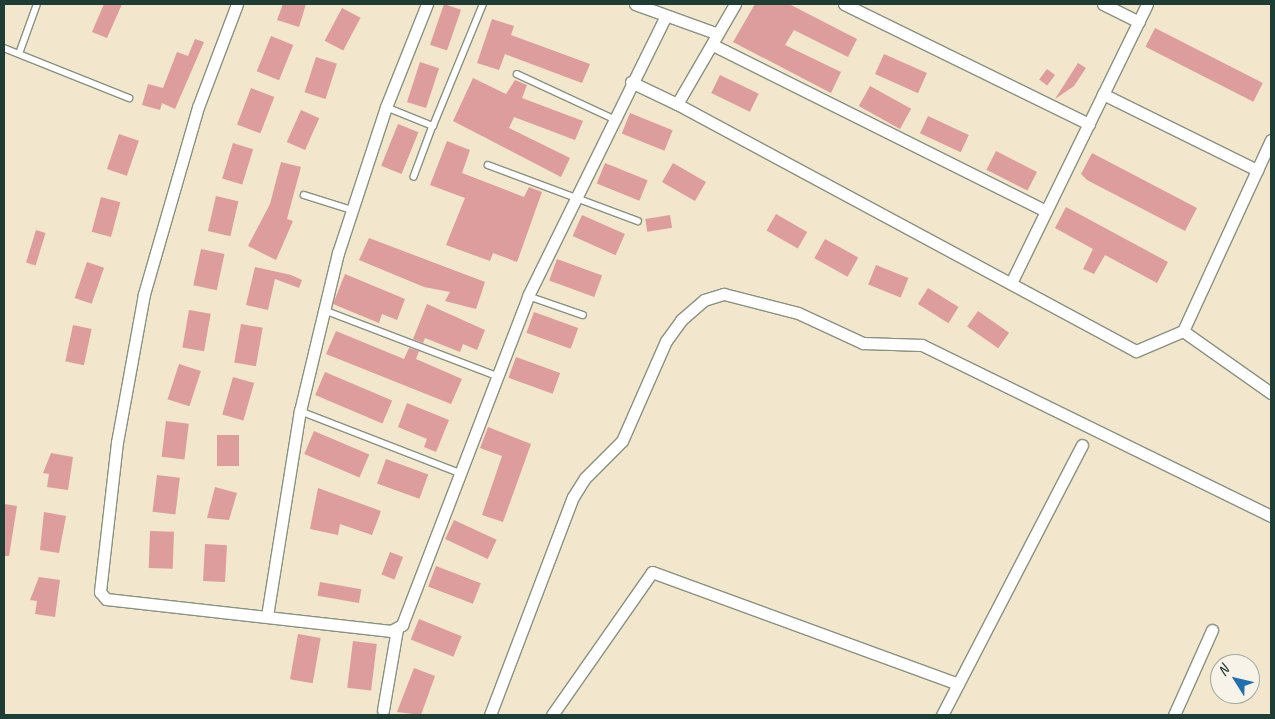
<!DOCTYPE html>
<html>
<head>
<meta charset="utf-8">
<style>
	body { margin:0 }
	#map { position:relative; width:1275px; height:719px; overflow:hidden; background:#f2e6cd; font-family:Caveat,sans-serif }
	div>[style] { position:absolute }
	[style*='--x'] { left:calc(var(--x)*1px); top:calc(var(--y)*1px); width:calc(var(--w)*1px); rotate:calc(var(--a)*1deg) }
	.building>* { inset:0; background:#dd9d9c; transform-origin:0 0 }
	.roads { filter:drop-shadow(1px 0 #889280) drop-shadow(-1px 0 #889280) drop-shadow(0 1px #889280) drop-shadow(0 -1px #889280) }
	.service>* { height:5.5px; margin:-2.75px; padding:0 2.75px; transform-origin:2.75px; border-radius:2.75px; background:#fff }
	.minor>* { height:11px; margin:-5.5px; padding:0 5.5px; transform-origin:5.5px; border-radius:5.5px; background:#fff }
	span { translate:-50% -50%; white-space:nowrap; text-align:center; line-height:1.15; -webkit-text-stroke:4px #f7f3e8; paint-order:stroke }
	.frame { position:absolute; inset:0; border:5px solid #1f3d34; pointer-events:none }
	.north { position:absolute; left:1210px; top:654px; width:50px; height:50px; box-sizing:border-box; background:#f7f3e8; border:1px solid #a1aaa0; border-radius:50%; rotate:306deg; font-size:14px; font-weight:700; line-height:20px; text-align:center; color:#1f3d34 }
	.north::after { content:''; display:block; margin:auto; width:18px; height:22px; background:#1f6fb2; clip-path:polygon(50% 0,100% 100%,50% 72%,0 100%) }
</style>
</head>
<body>
<div id="map">
	<div class="building">
		<i style="clip-path:polygon(104px 4px,122px 4px,107px 38px,92px 32px)"></i>
		<i style="clip-path:polygon(283px 4px,306px 4px,299px 27px,277px 20px)"></i>
		<i style="left:444px;top:4px;width:18px;height:43px;rotate:19deg"></i>
		<i style="clip-path:polygon(755px 4px,789px 4px,857px 39px,848px 57px,794px 30px,785px 45px,841px 72px,831px 93px,733px 42px)"></i>
		<i style="left:342px;top:8px;width:21px;height:37px;rotate:28deg"></i>
		<i style="clip-path:polygon(492px 19px,514px 26px,511px 35px,590px 64px,582px 83px,505px 54px,499px 70px,477px 63px)"></i>
		<i style="left:1155px;top:28px;width:121px;height:21px;rotate:27deg"></i>
		<i style="left:271px;top:36px;width:24px;height:38px;rotate:22deg"></i>
		<i style="clip-path:polygon(195px 39px,204px 42px,175px 109px,162px 103px,160px 110px,142px 105px,148px 84px,163px 88px,177px 52px,188px 56px)"></i>
		<i style="left:884px;top:54px;width:47px;height:22px;rotate:24deg"></i>
		<i style="left:316px;top:57px;width:22px;height:37px;rotate:18deg"></i>
		<i style="left:420px;top:62px;width:20px;height:42px;rotate:18deg"></i>
		<i style="clip-path:polygon(1078px 63px,1086px 68px,1074px 86px,1055px 99px)"></i>
		<i style="left:1047px;top:69px;width:10px;height:13px;rotate:37deg"></i>
		<i style="left:720px;top:75px;width:43px;height:20px;rotate:26deg"></i>
		<i style="clip-path:polygon(473px 78px,506px 94px,515px 80px,527px 85px,522px 98px,583px 121px,575px 140px,514px 117px,509px 128px,570px 158px,561px 177px,453px 121px)"></i>
		<i style="left:870px;top:86px;width:47px;height:23px;rotate:29deg"></i>
		<i style="left:251px;top:88px;width:25px;height:39px;rotate:21deg"></i>
		<i style="left:301px;top:110px;width:20px;height:35px;rotate:24deg"></i>
		<i style="left:630px;top:113px;width:46px;height:22px;rotate:22deg"></i>
		<i style="left:928px;top:116px;width:45px;height:19px;rotate:25deg"></i>
		<i style="left:398px;top:124px;width:22px;height:45px;rotate:22deg"></i>
		<i style="left:119px;top:134px;width:21px;height:37px;rotate:19deg"></i>
		<i style="clip-path:polygon(447px 141px,470px 150px,462px 173px,524px 197px,529px 187px,542px 192px,517px 262px,493px 253px,490px 261px,446px 245px,465px 198px,430px 185px)"></i>
		<i style="left:233px;top:143px;width:21px;height:37px;rotate:17deg"></i>
		<i style="left:996px;top:151px;width:46px;height:21px;rotate:27deg"></i>
		<i style="clip-path:polygon(1092px 153px,1197px 208px,1185px 231px,1087px 180px,1081px 174px)"></i>
		<i style="clip-path:polygon(281px 162px,301px 167px,287px 219px,293px 221px,276px 260px,248px 246px,270px 204px)"></i>
		<i style="left:605px;top:163px;width:46px;height:22px;rotate:22deg"></i>
		<i style="left:673px;top:163px;width:38px;height:22px;rotate:30deg"></i>
		<i style="left:216px;top:196px;width:23px;height:36px;rotate:13deg"></i>
		<i style="left:101px;top:197px;width:20px;height:36px;rotate:15deg"></i>
		<i style="clip-path:polygon(1066px 207px,1168px 262px,1157px 283px,1105px 255px,1094px 274px,1083px 269px,1093px 249px,1055px 228px)"></i>
		<i style="left:776px;top:214px;width:36px;height:19px;rotate:30deg"></i>
		<i style="left:582px;top:215px;width:47px;height:23px;rotate:24deg"></i>
		<i style="left:670px;top:215px;width:13px;height:25px;rotate:81deg"></i>
		<i style="left:36px;top:230px;width:10px;height:34px;rotate:17deg"></i>
		<i style="clip-path:polygon(369px 238px,485px 282px,476px 309px,445px 301px,450px 292px,424px 287px,359px 260px)"></i>
		<i style="left:825px;top:239px;width:38px;height:22px;rotate:29deg"></i>
		<i style="left:201px;top:249px;width:24px;height:37px;rotate:12deg"></i>
		<i style="left:557px;top:259px;width:48px;height:23px;rotate:20deg"></i>
		<i style="left:87px;top:262px;width:18px;height:38px;rotate:19deg"></i>
		<i style="left:876px;top:265px;width:35px;height:21px;rotate:22deg"></i>
		<i style="clip-path:polygon(255px 267px,291px 275px,302px 280px,299px 288px,275px 279px,268px 310px,246px 305px)"></i>
		<i style="clip-path:polygon(345px 274px,405px 299px,397px 320px,382px 314px,379px 323px,333px 304px)"></i>
		<i style="left:928px;top:288px;width:36px;height:19px;rotate:32deg"></i>
		<i style="clip-path:polygon(427px 304px,485px 330px,477px 350px,463px 344px,460px 352px,425px 338px,423px 343px,413px 339px)"></i>
		<i style="left:189px;top:310px;width:22px;height:38px;rotate:10deg"></i>
		<i style="left:978px;top:311px;width:38px;height:19px;rotate:35deg"></i>
		<i style="left:534px;top:312px;width:47px;height:22px;rotate:20deg"></i>
		<i style="left:241px;top:324px;width:22px;height:39px;rotate:10deg"></i>
		<i style="left:73px;top:325px;width:19px;height:37px;rotate:12deg"></i>
		<i style="clip-path:polygon(336px 331px,404px 359px,409px 348px,419px 351px,416px 359px,462px 379px,451px 404px,326px 354px)"></i>
		<i style="left:516px;top:357px;width:47px;height:22px;rotate:20deg"></i>
		<i style="left:179px;top:364px;width:23px;height:37px;rotate:18deg"></i>
		<i style="left:325px;top:372px;width:73px;height:25px;rotate:23deg"></i>
		<i style="left:233px;top:377px;width:22px;height:39px;rotate:16deg"></i>
		<i style="clip-path:polygon(407px 403px,449px 420px,436px 452px,424px 447px,427px 439px,398px 427px)"></i>
		<i style="left:166px;top:421px;width:23px;height:36px;rotate:7deg"></i>
		<i style="clip-path:polygon(488px 427px,531px 444px,503px 522px,482px 515px,502px 456px,480px 448px)"></i>
		<i style="left:314px;top:431px;width:60px;height:25px;rotate:23deg"></i>
		<i style="left:217px;top:435px;width:22px;height:31px"></i>
		<i style="clip-path:polygon(51px 453px,73px 457px,68px 490px,47px 487px,49px 474px,43px 473px)"></i>
		<i style="left:386px;top:459px;width:45px;height:26px;rotate:20deg"></i>
		<i style="left:157px;top:475px;width:23px;height:37px;rotate:7deg"></i>
		<i style="clip-path:polygon(215px 487px,237px 493px,229px 520px,207px 518px)"></i>
		<i style="clip-path:polygon(318px 488px,381px 511px,372px 535px,340px 524px,338px 535px,310px 529px)"></i>
		<i style="clip-path:polygon(4px 504px,17px 506px,9px 556px,4px 556px)"></i>
		<i style="clip-path:polygon(44px 512px,66px 516px,59px 553px,40px 550px)"></i>
		<i style="left:454px;top:520px;width:47px;height:21px;rotate:25deg"></i>
		<i style="left:150px;top:531px;width:24px;height:37px;rotate:2deg"></i>
		<i style="left:205px;top:544px;width:22px;height:37px;rotate:3deg"></i>
		<i style="left:390px;top:552px;width:14px;height:24px;rotate:21deg"></i>
		<i style="left:436px;top:566px;width:48px;height:22px;rotate:21deg"></i>
		<i style="clip-path:polygon(39px 577px,60px 580px,55px 617px,35px 614px,37px 601px,30px 600px)"></i>
		<i style="left:320px;top:582px;width:42px;height:14px;rotate:10deg"></i>
		<i style="left:419px;top:619px;width:46px;height:22px;rotate:22deg"></i>
		<i style="left:298px;top:634px;width:23px;height:46px;rotate:10deg"></i>
		<i style="left:353px;top:641px;width:24px;height:47px;rotate:7deg"></i>
		<i style="clip-path:polygon(414px 668px,435px 676px,421px 715px,397px 712px)"></i>
	</div>
	<div class="roads">
		<div class="service">
			<i style="--x:4;--y:48;--w:135;--a:21.8"></i>
			<i style="--x:19;--y:54;--w:53;--a:-70.2"></i>
			<i style="--x:517;--y:74;--w:105;--a:24.9"></i>
			<i style="--x:386;--y:107;--w:51;--a:22"></i>
			<i style="--x:433;--y:126;--w:54;--a:110.4"></i>
			<i style="--x:433;--y:126;--w:132;--a:-67.7"></i>
			<i style="--x:488;--y:165;--w:160;--a:20.5"></i>
			<i style="--x:304;--y:195;--w:50;--a:17.4"></i>
			<i style="--x:528;--y:296;--w:58;--a:19.1"></i>
			<i style="--x:324;--y:310;--w:185;--a:20.9"></i>
			<i style="--x:300;--y:411;--w:172;--a:21.2"></i>
		</div>
		<div class="minor">
			<i style="--x:237;--y:4;--w:110;--a:110.7"></i>
			<i style="--x:198;--y:107;--w:195;--a:106.1"></i>
			<i style="--x:144;--y:294;--w:150;--a:100.3"></i>
			<i style="--x:117;--y:442;--w:151;--a:96.5"></i>
			<i style="--x:100;--y:592;--w:9;--a:49"></i>
			<i style="--x:106;--y:599;--w:287;--a:6.4"></i>
			<i style="--x:391;--y:631;--w:13;--a:-29"></i>
			<i style="--x:402;--y:625;--w:352;--a:-69"></i>
			<i style="--x:528;--y:296;--w:310;--a:-63.8"></i>
			<i style="--x:635;--y:4;--w:88;--a:19.9"></i>
			<i style="--x:844;--y:4;--w:273;--a:26.1"></i>
			<i style="--x:1103;--y:4;--w:40;--a:26.6"></i>
			<i style="--x:713;--y:45;--w:372;--a:26.5"></i>
			<i style="--x:631;--y:82;--w:51;--a:25.6"></i>
			<i style="--x:677;--y:104;--w:116;--a:-59.9"></i>
			<i style="--x:1103;--y:94;--w:172;--a:26.3"></i>
			<i style="--x:677;--y:104;--w:521;--a:28.29"></i>
			<i style="--x:1136;--y:351;--w:51;--a:-23.1"></i>
			<i style="--x:1183;--y:331;--w:210;--a:-65.3"></i>
			<i style="--x:1011;--y:283;--w:310;--a:-64"></i>
			<i style="--x:1183;--y:331;--w:108;--a:35.2"></i>
			<i style="--x:267;--y:616;--w:208;--a:-80.9"></i>
			<i style="--x:300;--y:411;--w:163;--a:-76.5"></i>
			<i style="--x:338;--y:253;--w:154;--a:-71.8"></i>
			<i style="--x:386;--y:107;--w:111;--a:-68.3"></i>
			<i style="--x:383;--y:710;--w:82;--a:-80.2"></i>
			<i style="--x:490;--y:715;--w:233;--a:-69.2"></i>
			<i style="--x:573;--y:497;--w:22;--a:-58"></i>
			<i style="--x:585;--y:478;--w:52;--a:-45"></i>
			<i style="--x:622;--y:441;--w:109;--a:-66.3"></i>
			<i style="--x:666;--y:341;--w:26;--a:-54"></i>
			<i style="--x:681;--y:320;--w:30;--a:-41"></i>
			<i style="--x:704;--y:300;--w:21;--a:-17"></i>
			<i style="--x:724;--y:294;--w:76;--a:14.4"></i>
			<i style="--x:798;--y:313;--w:72;--a:24.8"></i>
			<i style="--x:863;--y:343;--w:59;--a:1.9"></i>
			<i style="--x:922;--y:345;--w:389;--a:26.1"></i>
			<i style="--x:552;--y:715;--w:174;--a:-55"></i>
			<i style="--x:652;--y:572;--w:326;--a:20.1"></i>
			<i style="--x:942;--y:715;--w:304;--a:-62.6"></i>
			<i style="--x:1174;--y:715;--w:93;--a:-65.9"></i>
		</div>
	</div>
	<div class="frame"></div>
	<div class="north">N</div>
</div>
</body>
</html>
